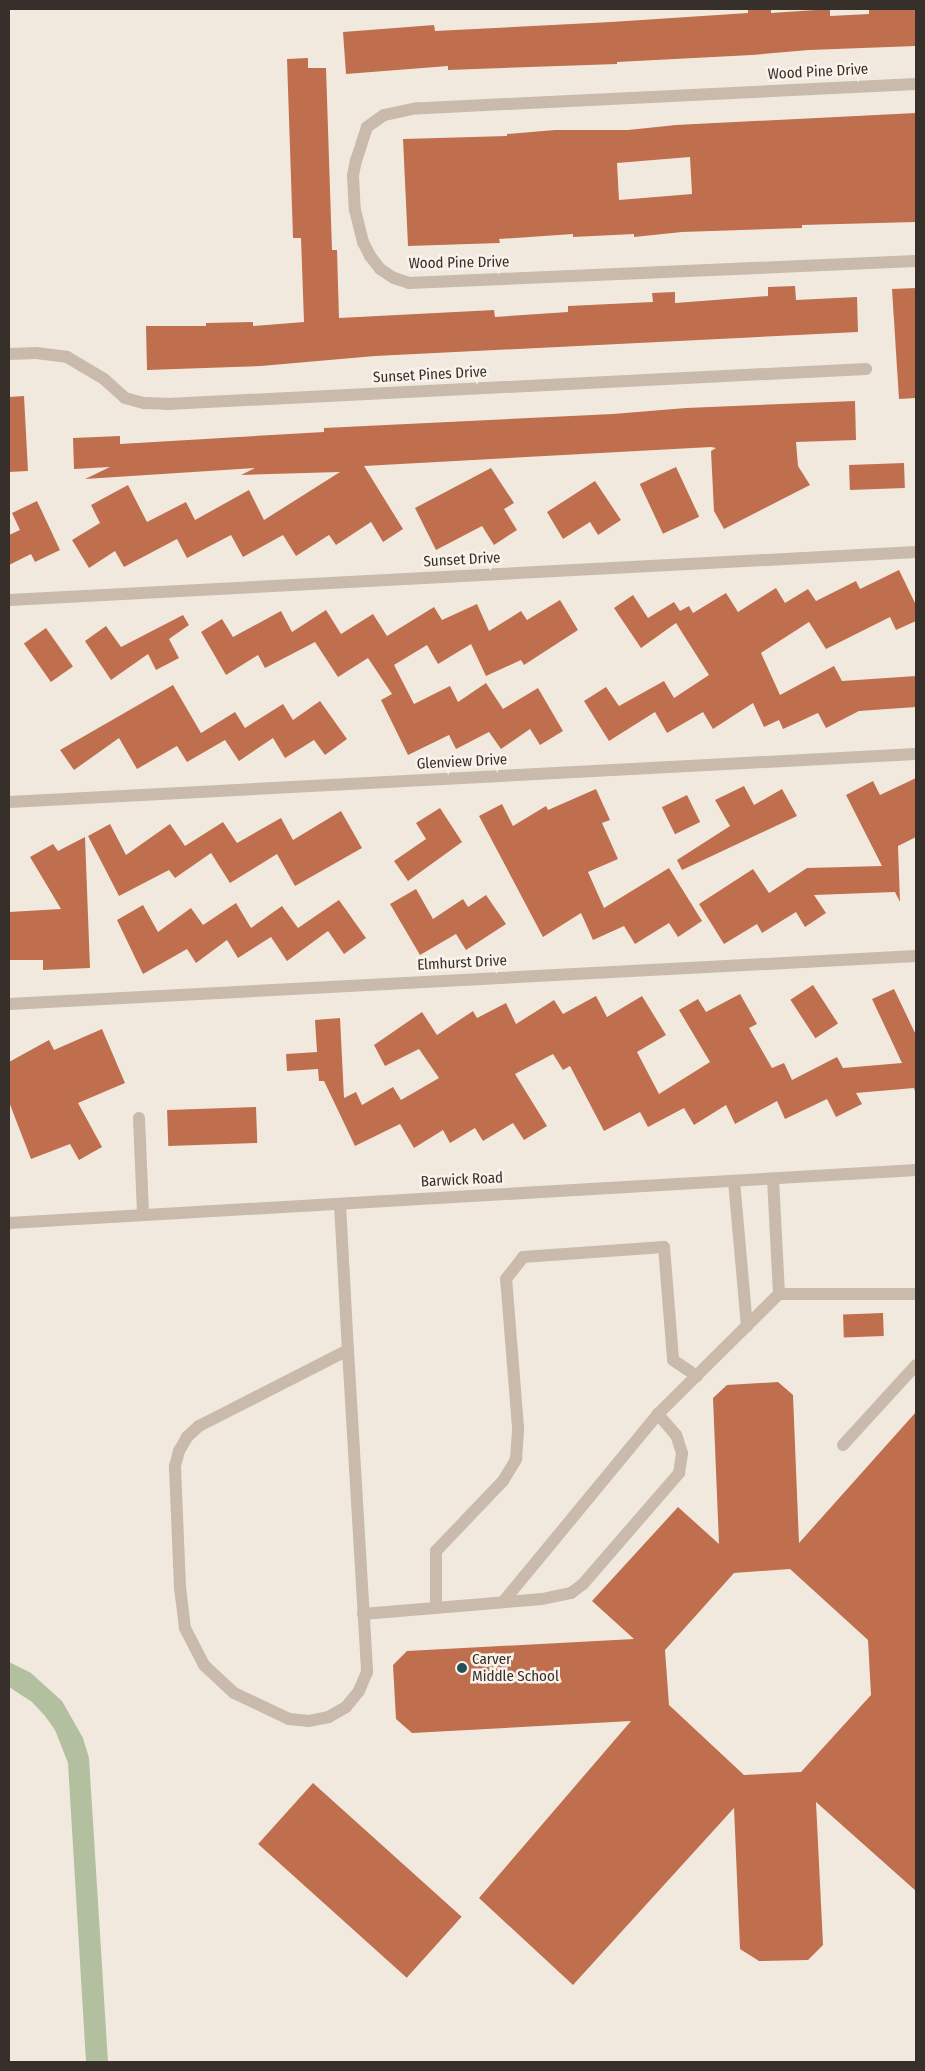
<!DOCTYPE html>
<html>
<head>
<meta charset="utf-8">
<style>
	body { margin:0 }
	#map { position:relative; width:925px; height:2071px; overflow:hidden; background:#f2e9de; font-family:"Fira Sans Condensed",sans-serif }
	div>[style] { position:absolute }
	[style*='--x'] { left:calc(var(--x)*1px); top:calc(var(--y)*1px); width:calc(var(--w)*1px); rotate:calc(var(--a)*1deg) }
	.green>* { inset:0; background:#b3c09f }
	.building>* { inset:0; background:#c06f4e; transform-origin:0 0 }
	.minor>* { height:12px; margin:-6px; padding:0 6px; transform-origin:6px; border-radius:6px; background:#c9baab }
	.dots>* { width:14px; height:14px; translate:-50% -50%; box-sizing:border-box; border:2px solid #f9f3eb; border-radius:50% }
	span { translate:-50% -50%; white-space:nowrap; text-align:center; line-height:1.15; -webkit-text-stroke:5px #f9f3eb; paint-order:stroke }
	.street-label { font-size:15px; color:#372f2a }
	.poi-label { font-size:15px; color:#372f2a }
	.left { translate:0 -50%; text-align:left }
	.frame { position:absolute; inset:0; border:10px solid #372f2a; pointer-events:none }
</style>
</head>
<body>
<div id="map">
	<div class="green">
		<i style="clip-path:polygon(9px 1662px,31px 1673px,62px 1701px,83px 1738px,89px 1758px,108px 2062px,86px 2062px,68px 1763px,55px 1730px,45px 1716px,32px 1702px,9px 1687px)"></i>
	</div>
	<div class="building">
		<i style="clip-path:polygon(748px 9px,771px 9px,771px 13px,830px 9px,830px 16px,869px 14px,869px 9px,916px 9px,916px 46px,809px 50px,752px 55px,617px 62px,617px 64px,448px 70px,448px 66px,346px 74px,343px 32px,434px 25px,435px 31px,611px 22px,748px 13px)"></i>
		<i style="clip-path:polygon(308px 58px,308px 68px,326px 68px,332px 250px,337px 250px,339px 318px,494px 310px,495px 317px,568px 312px,568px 306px,653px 302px,652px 293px,675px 292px,675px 303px,768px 296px,768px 287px,795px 286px,796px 300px,857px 297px,858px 332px,375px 356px,261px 366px,147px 370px,146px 326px,206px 326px,206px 323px,253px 322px,253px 326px,304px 322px,301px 238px,293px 238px,287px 59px)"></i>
		<i style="clip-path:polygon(evenodd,916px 113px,916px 222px,802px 225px,802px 228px,682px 232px,634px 237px,634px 234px,573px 237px,573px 234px,499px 239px,500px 243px,408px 246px,403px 139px,507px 136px,507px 134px,555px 130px,628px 130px,676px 125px,916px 113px,690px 157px,692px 194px,619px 200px,617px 163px,690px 157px)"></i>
		<i style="clip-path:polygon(916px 288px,916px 398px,899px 399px,892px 289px)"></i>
		<i style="clip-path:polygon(24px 396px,28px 471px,9px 472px,9px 397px)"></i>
		<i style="clip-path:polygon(855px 401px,856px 440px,796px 442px,798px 466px,810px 485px,724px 529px,714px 511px,711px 451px,716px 448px,711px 447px,364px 466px,403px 529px,383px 542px,371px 522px,336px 545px,329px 535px,296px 556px,283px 535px,243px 557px,231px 535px,187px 558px,177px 539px,124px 567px,115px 551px,89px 568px,72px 540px,100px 523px,91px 505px,128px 485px,147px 522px,186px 502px,195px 520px,249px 490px,264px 520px,340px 472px,241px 475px,255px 468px,85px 479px,110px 467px,74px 469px,73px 438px,120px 436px,120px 444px,324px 432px,324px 428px,613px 414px,686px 408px)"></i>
		<i style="left:904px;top:463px;width:25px;height:55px;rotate:88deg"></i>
		<i style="left:676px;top:467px;width:55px;height:40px;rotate:65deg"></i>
		<i style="clip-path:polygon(491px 468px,514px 503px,504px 509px,517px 530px,494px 545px,482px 526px,436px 550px,415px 508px)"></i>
		<i style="clip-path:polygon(595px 481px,621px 520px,598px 535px,590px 522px,563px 539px,547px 512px)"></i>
		<i style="clip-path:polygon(37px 501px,60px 550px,35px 562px,31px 554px,9px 565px,9px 535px,20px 530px,12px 513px)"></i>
		<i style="clip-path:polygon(899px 570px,916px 605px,916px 621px,896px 630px,890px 617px,826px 649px,809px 622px,761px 653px,780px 695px,834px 666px,842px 681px,916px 676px,916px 707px,859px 711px,826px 728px,818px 713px,783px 729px,779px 720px,764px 727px,753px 703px,713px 729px,703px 712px,667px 733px,655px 712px,609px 741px,584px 701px,606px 687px,619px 706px,664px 681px,674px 698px,709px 675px,676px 623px,641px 648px,614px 608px,633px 595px,648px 618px,674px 602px,680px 611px,689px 606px,693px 613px,726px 593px,738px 612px,776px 588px,785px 603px,808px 589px,816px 601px,856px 581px,860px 589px)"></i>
		<i style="clip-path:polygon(560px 600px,578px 630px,524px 665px,521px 660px,486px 676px,471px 644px,438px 664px,427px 645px,394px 665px,414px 704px,450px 686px,458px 702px,486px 683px,503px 709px,538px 688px,563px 731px,540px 745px,530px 729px,501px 749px,489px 732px,456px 749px,449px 735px,408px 755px,381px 700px,392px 694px,368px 658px,338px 677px,315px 642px,265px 668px,258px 655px,226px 675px,201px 632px,222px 619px,233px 637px,281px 611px,292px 632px,326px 610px,341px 634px,373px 614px,387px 636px,434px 607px,442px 620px,477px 604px,489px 631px,521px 611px,527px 620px)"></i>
		<i style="clip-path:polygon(183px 615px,189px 625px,169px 639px,179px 658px,156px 670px,148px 654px,111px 680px,85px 641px,106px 626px,121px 647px)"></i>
		<i style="left:46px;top:628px;width:47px;height:27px;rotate:55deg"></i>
		<i style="clip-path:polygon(173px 685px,201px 733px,235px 712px,245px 728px,283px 704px,293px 720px,320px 701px,347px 739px,325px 755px,314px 740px,285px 758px,273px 738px,239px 761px,225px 740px,187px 762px,177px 746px,137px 769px,119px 738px,74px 770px,60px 750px)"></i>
		<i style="clip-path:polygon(916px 778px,916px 837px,898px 846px,900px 902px,895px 892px,814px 895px,826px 913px,805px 927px,796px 912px,762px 933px,757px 924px,724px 944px,699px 904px,753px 869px,769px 893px,807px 868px,882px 866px,846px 795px,873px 781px,880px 795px)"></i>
		<i style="clip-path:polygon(744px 786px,754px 805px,782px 789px,797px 816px,682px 870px,677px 860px,730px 826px,715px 800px)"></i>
		<i style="clip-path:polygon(596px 789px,610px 820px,602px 823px,618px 859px,588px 872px,604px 908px,669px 868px,702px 921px,678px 937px,669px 923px,635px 944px,624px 926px,593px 940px,581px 913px,543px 937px,479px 816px,502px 804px,513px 826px,546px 806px,548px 810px)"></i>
		<i style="left:687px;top:795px;width:30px;height:28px;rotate:64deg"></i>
		<i style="clip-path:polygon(440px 808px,462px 842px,408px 881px,394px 861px,426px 839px,416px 823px)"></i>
		<i style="clip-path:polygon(341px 811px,362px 848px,295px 886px,277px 854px,230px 883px,211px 853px,175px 878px,169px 870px,119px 896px,88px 836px,110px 824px,126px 855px,170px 824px,185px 846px,223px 822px,237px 843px,281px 818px,293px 840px)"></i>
		<i style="clip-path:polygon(85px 837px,90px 968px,43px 970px,43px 960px,9px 960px,9px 912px,61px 909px,30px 857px,53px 844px,58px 851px)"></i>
		<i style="clip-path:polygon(416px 889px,433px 919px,463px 899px,468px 907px,486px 895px,506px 924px,466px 950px,456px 934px,420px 955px,390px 904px)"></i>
		<i style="clip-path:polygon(339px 900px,366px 938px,344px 954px,328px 931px,287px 961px,271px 937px,238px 958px,227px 940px,196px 963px,187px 949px,143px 974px,117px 920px,143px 905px,158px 932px,191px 908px,203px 925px,236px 903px,251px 928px,282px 906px,298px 928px)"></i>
		<i style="left:813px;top:985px;width:46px;height:27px;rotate:57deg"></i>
		<i style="clip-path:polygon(894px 989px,916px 1035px,916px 1094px,914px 1088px,856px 1093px,862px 1104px,836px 1117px,827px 1099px,785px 1119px,777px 1101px,735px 1124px,726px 1105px,694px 1125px,684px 1108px,648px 1127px,640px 1112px,604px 1131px,570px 1066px,563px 1070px,553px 1054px,515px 1074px,547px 1126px,524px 1140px,513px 1123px,483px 1141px,475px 1128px,450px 1143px,443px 1130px,414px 1148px,400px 1124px,355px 1146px,324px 1081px,319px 1081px,318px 1069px,287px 1071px,286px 1054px,317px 1052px,315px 1020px,340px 1018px,344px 1098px,356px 1092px,362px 1105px,393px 1087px,401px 1100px,439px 1078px,419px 1049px,385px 1066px,374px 1045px,422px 1012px,437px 1035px,473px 1011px,477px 1018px,506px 1003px,516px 1024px,554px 1000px,563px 1014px,596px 996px,607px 1017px,642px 996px,666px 1035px,637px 1052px,659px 1094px,710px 1062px,679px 1010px,698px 999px,706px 1012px,740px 994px,757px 1024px,749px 1028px,772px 1068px,784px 1063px,792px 1080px,837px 1057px,843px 1068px,902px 1063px,872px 999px)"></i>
		<i style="clip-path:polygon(102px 1029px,125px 1083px,78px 1103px,102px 1147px,79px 1160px,70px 1144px,31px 1159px,9px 1102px,9px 1062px,49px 1040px,54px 1050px)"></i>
		<i style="left:256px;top:1107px;width:36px;height:89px;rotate:88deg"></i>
		<i style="left:883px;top:1313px;width:23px;height:40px;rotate:88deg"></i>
		<i style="clip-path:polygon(evenodd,778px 1382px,793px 1395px,799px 1543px,916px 1412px,916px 1891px,816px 1802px,823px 1945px,808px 1960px,759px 1961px,740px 1949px,734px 1808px,573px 1985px,479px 1898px,631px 1721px,412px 1733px,396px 1719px,393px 1665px,407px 1651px,634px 1639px,592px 1601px,678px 1507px,719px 1544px,713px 1398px,727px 1385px,778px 1382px,790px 1569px,868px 1640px,871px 1695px,801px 1772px,744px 1775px,669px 1705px,665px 1650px,734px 1573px,790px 1569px)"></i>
		<i style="left:313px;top:1783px;width:200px;height:82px;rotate:42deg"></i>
	</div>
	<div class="minor">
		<i style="--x:916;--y:84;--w:500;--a:177.2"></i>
		<i style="--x:417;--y:108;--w:34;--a:168"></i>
		<i style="--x:384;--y:115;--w:21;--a:145"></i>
		<i style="--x:367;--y:127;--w:35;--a:108"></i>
		<i style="--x:356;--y:160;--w:16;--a:101"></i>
		<i style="--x:353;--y:176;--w:34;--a:87"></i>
		<i style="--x:355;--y:210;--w:33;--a:76"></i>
		<i style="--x:363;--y:242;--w:16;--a:63"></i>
		<i style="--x:370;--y:256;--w:16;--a:52"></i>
		<i style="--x:380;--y:269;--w:17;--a:33"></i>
		<i style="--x:394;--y:278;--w:16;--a:18"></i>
		<i style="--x:409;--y:283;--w:507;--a:-2.48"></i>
		<i style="--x:9;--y:354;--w:27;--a:-2"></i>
		<i style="--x:36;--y:353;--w:31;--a:7"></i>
		<i style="--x:67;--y:357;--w:43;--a:30.7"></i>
		<i style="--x:104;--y:379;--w:28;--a:42"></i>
		<i style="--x:125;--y:398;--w:20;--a:15"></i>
		<i style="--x:144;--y:403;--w:23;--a:2"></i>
		<i style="--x:167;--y:404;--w:700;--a:-2.87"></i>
		<i style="--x:9;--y:600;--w:908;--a:-3.03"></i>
		<i style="--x:9;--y:802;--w:908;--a:-3.03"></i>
		<i style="--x:9;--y:1004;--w:908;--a:-3.03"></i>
		<i style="--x:139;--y:1118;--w:97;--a:87.6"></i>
		<i style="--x:773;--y:1179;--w:115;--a:87"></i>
		<i style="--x:734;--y:1181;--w:146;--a:84.9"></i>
		<i style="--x:340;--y:1204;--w:146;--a:86.9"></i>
		<i style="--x:348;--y:1350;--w:323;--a:86.6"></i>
		<i style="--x:367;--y:1672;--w:21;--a:113"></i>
		<i style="--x:359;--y:1691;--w:21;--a:129"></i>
		<i style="--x:346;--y:1707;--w:20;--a:150"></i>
		<i style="--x:329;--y:1717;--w:20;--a:169"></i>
		<i style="--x:309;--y:1721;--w:20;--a:-174"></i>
		<i style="--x:289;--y:1719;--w:61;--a:-154.7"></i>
		<i style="--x:234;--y:1693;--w:41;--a:-137"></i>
		<i style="--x:204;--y:1665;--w:42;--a:-117.2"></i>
		<i style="--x:185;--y:1628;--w:41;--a:-97"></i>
		<i style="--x:180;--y:1587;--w:121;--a:-92.4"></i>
		<i style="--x:175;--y:1466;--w:16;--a:-75"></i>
		<i style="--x:179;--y:1451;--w:16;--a:-60"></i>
		<i style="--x:187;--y:1437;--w:16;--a:-43"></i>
		<i style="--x:199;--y:1426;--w:167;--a:-27"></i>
		<i style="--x:9;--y:1223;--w:909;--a:-3.34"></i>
		<i style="--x:843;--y:1445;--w:108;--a:-47.6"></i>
		<i style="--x:503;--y:1602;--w:244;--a:-50.5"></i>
		<i style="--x:658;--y:1414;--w:170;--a:-44.8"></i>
		<i style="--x:779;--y:1294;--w:137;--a:0"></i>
		<i style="--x:436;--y:1608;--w:57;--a:-90"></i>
		<i style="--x:436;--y:1551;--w:97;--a:-46.3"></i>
		<i style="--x:503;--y:1481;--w:26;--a:-59"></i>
		<i style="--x:516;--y:1459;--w:32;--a:-86"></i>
		<i style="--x:518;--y:1427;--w:148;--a:-94.6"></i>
		<i style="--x:506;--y:1279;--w:28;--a:-52"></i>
		<i style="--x:523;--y:1257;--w:141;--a:-4.1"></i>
		<i style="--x:664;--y:1247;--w:113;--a:85.4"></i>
		<i style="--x:673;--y:1360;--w:29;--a:34"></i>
		<i style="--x:363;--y:1614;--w:180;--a:-4.8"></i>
		<i style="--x:542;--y:1599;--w:30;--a:-12"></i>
		<i style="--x:571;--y:1593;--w:15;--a:-37"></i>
		<i style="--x:583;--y:1584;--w:147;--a:-49.1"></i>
		<i style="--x:679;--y:1473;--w:20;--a:-81"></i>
		<i style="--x:682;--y:1453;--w:19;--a:-108"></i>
		<i style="--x:676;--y:1435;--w:28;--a:-131"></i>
	</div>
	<div class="dots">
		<i style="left:462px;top:1668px;background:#215157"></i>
	</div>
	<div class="street-label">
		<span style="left:818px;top:72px;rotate:-3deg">Wood Pine Drive</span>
		<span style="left:459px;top:263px;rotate:-1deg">Wood Pine Drive</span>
		<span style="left:430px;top:375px;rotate:-3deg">Sunset Pines Drive</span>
		<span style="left:462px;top:560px;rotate:-3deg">Sunset Drive</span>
		<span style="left:462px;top:762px;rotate:-3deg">Glenview Drive</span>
		<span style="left:462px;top:963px;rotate:-3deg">Elmhurst Drive</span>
		<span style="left:462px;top:1180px;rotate:-3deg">Barwick Road</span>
	</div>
	<div class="poi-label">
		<span class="left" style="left:472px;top:1668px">Carver<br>Middle School</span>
	</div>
	<div class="frame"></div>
</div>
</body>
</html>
